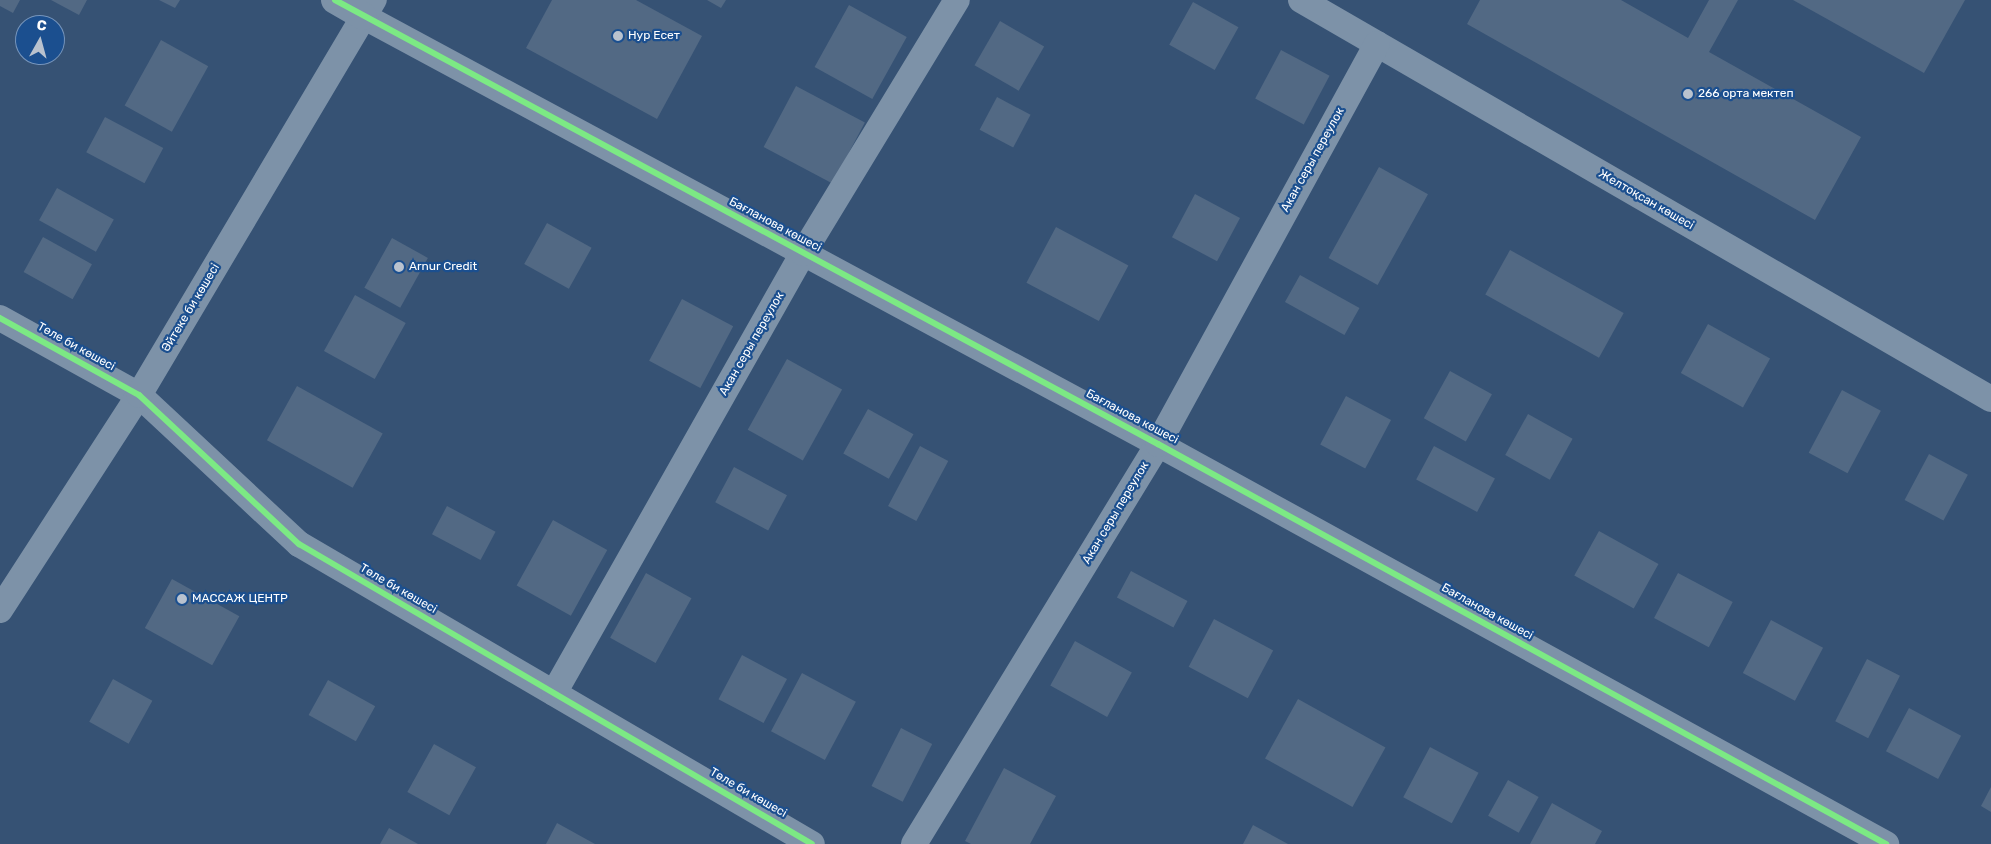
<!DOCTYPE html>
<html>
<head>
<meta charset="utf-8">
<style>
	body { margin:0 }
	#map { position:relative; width:1991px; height:844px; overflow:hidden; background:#365274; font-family:Rubik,sans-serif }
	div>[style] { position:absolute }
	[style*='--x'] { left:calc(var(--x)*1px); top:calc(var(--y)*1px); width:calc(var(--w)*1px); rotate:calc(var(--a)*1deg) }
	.building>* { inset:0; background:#526984; transform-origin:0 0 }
	.minor>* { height:26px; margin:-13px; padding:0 13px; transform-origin:13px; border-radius:13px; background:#7d92a8 }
	.tertiary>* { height:28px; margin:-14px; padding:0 14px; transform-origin:14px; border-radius:14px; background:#7d92a8 }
	.cycleway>* { height:6px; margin:-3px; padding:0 3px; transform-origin:3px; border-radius:3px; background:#7ce984 }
	.dots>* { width:14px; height:14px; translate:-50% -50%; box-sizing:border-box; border:2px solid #1b4f8f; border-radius:50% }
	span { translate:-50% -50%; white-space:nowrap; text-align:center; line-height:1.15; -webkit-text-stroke:4.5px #1b4f8f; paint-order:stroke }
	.poi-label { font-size:12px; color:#fff }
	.left { translate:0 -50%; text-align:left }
	.street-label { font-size:12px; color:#fff }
	.north { position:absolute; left:15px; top:15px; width:50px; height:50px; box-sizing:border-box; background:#1b4f8f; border:1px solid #7695bc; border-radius:50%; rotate:7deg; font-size:14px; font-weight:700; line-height:20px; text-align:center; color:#fff }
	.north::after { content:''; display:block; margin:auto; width:18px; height:22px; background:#b9c2ce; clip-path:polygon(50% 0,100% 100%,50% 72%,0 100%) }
</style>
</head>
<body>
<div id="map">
	<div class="building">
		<i style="clip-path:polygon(0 0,20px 0,13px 13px,0 6px)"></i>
		<i style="clip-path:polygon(51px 0,87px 0,79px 15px)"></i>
		<i style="clip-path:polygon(159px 0,180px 0,175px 8px)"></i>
		<i style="clip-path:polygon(552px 0,636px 0,702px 36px,657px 119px,526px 48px)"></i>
		<i style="clip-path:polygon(707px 0,726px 0,721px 8px)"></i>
		<i style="clip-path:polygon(1480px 0,1621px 0,1688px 38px,1709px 0,1738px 0,1709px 52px,1861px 137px,1815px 220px,1467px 24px)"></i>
		<i style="clip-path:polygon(1793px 0,1965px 0,1924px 73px)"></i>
		<i style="left:1193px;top:2px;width:52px;height:49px;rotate:29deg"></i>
		<i style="left:849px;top:5px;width:66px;height:71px;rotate:29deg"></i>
		<i style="left:1000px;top:21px;width:51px;height:51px;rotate:30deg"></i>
		<i style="left:161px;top:40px;width:54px;height:75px;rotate:29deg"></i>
		<i style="left:1281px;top:50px;width:55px;height:55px;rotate:28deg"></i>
		<i style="left:796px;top:86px;width:78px;height:69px;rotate:28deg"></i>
		<i style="left:997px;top:97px;width:38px;height:37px;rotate:28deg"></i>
		<i style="left:105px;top:117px;width:66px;height:40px;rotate:28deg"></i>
		<i style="left:1379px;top:167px;width:56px;height:104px;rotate:29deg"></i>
		<i style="left:57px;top:188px;width:65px;height:37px;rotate:29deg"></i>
		<i style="left:1195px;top:194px;width:51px;height:49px;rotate:28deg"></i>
		<i style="left:547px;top:223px;width:51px;height:47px;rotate:29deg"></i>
		<i style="left:1056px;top:227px;width:82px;height:63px;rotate:28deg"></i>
		<i style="left:43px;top:237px;width:56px;height:40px;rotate:29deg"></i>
		<i style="left:392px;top:238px;width:41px;height:57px;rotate:29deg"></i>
		<i style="left:1510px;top:250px;width:130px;height:51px;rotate:29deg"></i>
		<i style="left:1300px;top:275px;width:68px;height:31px;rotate:29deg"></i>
		<i style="left:355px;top:295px;width:58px;height:64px;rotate:29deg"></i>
		<i style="left:682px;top:299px;width:58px;height:70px;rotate:28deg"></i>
		<i style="left:1708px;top:324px;width:71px;height:56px;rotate:29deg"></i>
		<i style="left:787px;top:359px;width:63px;height:81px;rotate:29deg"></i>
		<i style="left:1450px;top:371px;width:48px;height:54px;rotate:29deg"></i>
		<i style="left:297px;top:386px;width:98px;height:62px;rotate:29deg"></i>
		<i style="left:1842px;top:390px;width:44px;height:71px;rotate:28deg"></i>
		<i style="left:1346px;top:396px;width:51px;height:55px;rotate:28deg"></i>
		<i style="left:868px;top:409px;width:52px;height:51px;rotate:29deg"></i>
		<i style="left:1528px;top:414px;width:51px;height:47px;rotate:29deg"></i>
		<i style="left:920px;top:446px;width:32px;height:68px;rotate:28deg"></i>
		<i style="left:1434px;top:446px;width:69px;height:38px;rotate:28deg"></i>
		<i style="left:1929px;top:454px;width:44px;height:52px;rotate:28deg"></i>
		<i style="left:734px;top:467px;width:60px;height:40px;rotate:28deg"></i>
		<i style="left:447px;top:506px;width:55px;height:32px;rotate:28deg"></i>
		<i style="left:553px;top:520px;width:62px;height:75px;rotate:29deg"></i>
		<i style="left:1599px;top:531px;width:68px;height:51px;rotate:29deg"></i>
		<i style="left:1131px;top:571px;width:64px;height:30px;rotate:28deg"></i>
		<i style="left:646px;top:573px;width:52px;height:74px;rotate:29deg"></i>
		<i style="left:1678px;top:573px;width:62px;height:51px;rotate:28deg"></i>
		<i style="left:172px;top:579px;width:77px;height:56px;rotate:29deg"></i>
		<i style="left:1214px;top:619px;width:67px;height:54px;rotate:28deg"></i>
		<i style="left:1771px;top:620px;width:59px;height:60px;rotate:28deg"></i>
		<i style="left:1075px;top:641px;width:65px;height:51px;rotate:29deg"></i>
		<i style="left:742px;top:655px;width:51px;height:50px;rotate:28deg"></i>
		<i style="left:1867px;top:659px;width:37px;height:70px;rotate:27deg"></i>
		<i style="left:802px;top:673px;width:61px;height:66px;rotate:28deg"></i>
		<i style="left:113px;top:679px;width:45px;height:49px;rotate:29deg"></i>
		<i style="left:328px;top:680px;width:54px;height:40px;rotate:29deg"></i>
		<i style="left:1298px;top:699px;width:100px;height:68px;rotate:29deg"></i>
		<i style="left:1909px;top:708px;width:59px;height:49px;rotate:28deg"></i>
		<i style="left:901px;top:728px;width:35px;height:65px;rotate:27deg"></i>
		<i style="left:434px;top:744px;width:48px;height:55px;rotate:29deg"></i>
		<i style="left:1430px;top:747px;width:55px;height:57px;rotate:28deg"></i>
		<i style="clip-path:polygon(1004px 768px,1056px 796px,1030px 844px,971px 844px,965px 841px)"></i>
		<i style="left:1508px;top:780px;width:35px;height:41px;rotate:29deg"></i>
		<i style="clip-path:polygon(1991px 787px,1991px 812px,1981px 806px)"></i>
		<i style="clip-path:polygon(1552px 803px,1602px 831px,1595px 844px,1530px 844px)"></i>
		<i style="clip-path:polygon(557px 823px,595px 844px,546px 844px)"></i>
		<i style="clip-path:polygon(1253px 825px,1288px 844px,1243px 844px)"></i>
		<i style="clip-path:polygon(389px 828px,418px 844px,380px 844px)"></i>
	</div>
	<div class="minor">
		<i style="--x:1301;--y:0;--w:797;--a:30.04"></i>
		<i style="--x:363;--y:16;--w:903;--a:28.3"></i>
		<i style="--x:1158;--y:444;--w:831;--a:28.79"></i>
		<i style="--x:0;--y:318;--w:159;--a:29"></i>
		<i style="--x:139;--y:395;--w:219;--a:43"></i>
		<i style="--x:299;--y:544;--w:594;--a:30.32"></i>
		<i style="--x:0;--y:610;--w:256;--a:-57.1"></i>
		<i style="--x:139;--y:395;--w:460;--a:-59.3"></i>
		<i style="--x:554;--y:693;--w:506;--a:-60.49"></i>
		<i style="--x:803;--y:253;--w:296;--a:-58.7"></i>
		<i style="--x:914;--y:844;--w:469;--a:-58.6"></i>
		<i style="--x:1158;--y:444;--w:456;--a:-61.3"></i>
	</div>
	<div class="tertiary">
		<i style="--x:335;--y:0;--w:32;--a:30"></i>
	</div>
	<div class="cycleway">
		<i style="--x:335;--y:0;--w:935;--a:28.35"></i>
		<i style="--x:1158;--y:444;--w:831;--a:28.79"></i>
		<i style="--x:0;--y:318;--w:159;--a:29"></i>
		<i style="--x:139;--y:395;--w:219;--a:43"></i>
		<i style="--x:299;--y:544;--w:594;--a:30.32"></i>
	</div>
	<div class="dots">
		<i style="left:618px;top:36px;background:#b9c2ce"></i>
		<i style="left:1688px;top:94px;background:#b9c2ce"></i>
		<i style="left:399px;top:267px;background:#b9c2ce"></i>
		<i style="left:182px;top:599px;background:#b9c2ce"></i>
	</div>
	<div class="poi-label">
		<span class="left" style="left:628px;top:36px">Нур Есет</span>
		<span class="left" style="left:1698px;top:94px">266 орта мектеп</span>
		<span class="left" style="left:409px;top:267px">Arnur Credit</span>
		<span class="left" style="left:192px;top:599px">МАССАЖ ЦЕНТР</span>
	</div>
	<div class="street-label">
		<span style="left:1313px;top:160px;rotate:-61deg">Акан серы переулок</span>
		<span style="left:1646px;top:200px;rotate:30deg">Желтоқсан көшесі</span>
		<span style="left:775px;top:225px;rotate:28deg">Бағланова көшесі</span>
		<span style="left:191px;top:308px;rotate:-59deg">Әйтеке би көшесі</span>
		<span style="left:752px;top:344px;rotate:-60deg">Акан серы переулок</span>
		<span style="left:76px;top:347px;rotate:29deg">Төле би көшесі</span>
		<span style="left:1132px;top:417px;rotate:28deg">Бағланова көшесі</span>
		<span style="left:1116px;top:513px;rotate:-59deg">Акан серы переулок</span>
		<span style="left:398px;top:589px;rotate:30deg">Төле би көшесі</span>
		<span style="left:1487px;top:612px;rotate:29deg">Бағланова көшесі</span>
		<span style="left:748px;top:793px;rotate:30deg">Төле би көшесі</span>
	</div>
	<div class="north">С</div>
</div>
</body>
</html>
